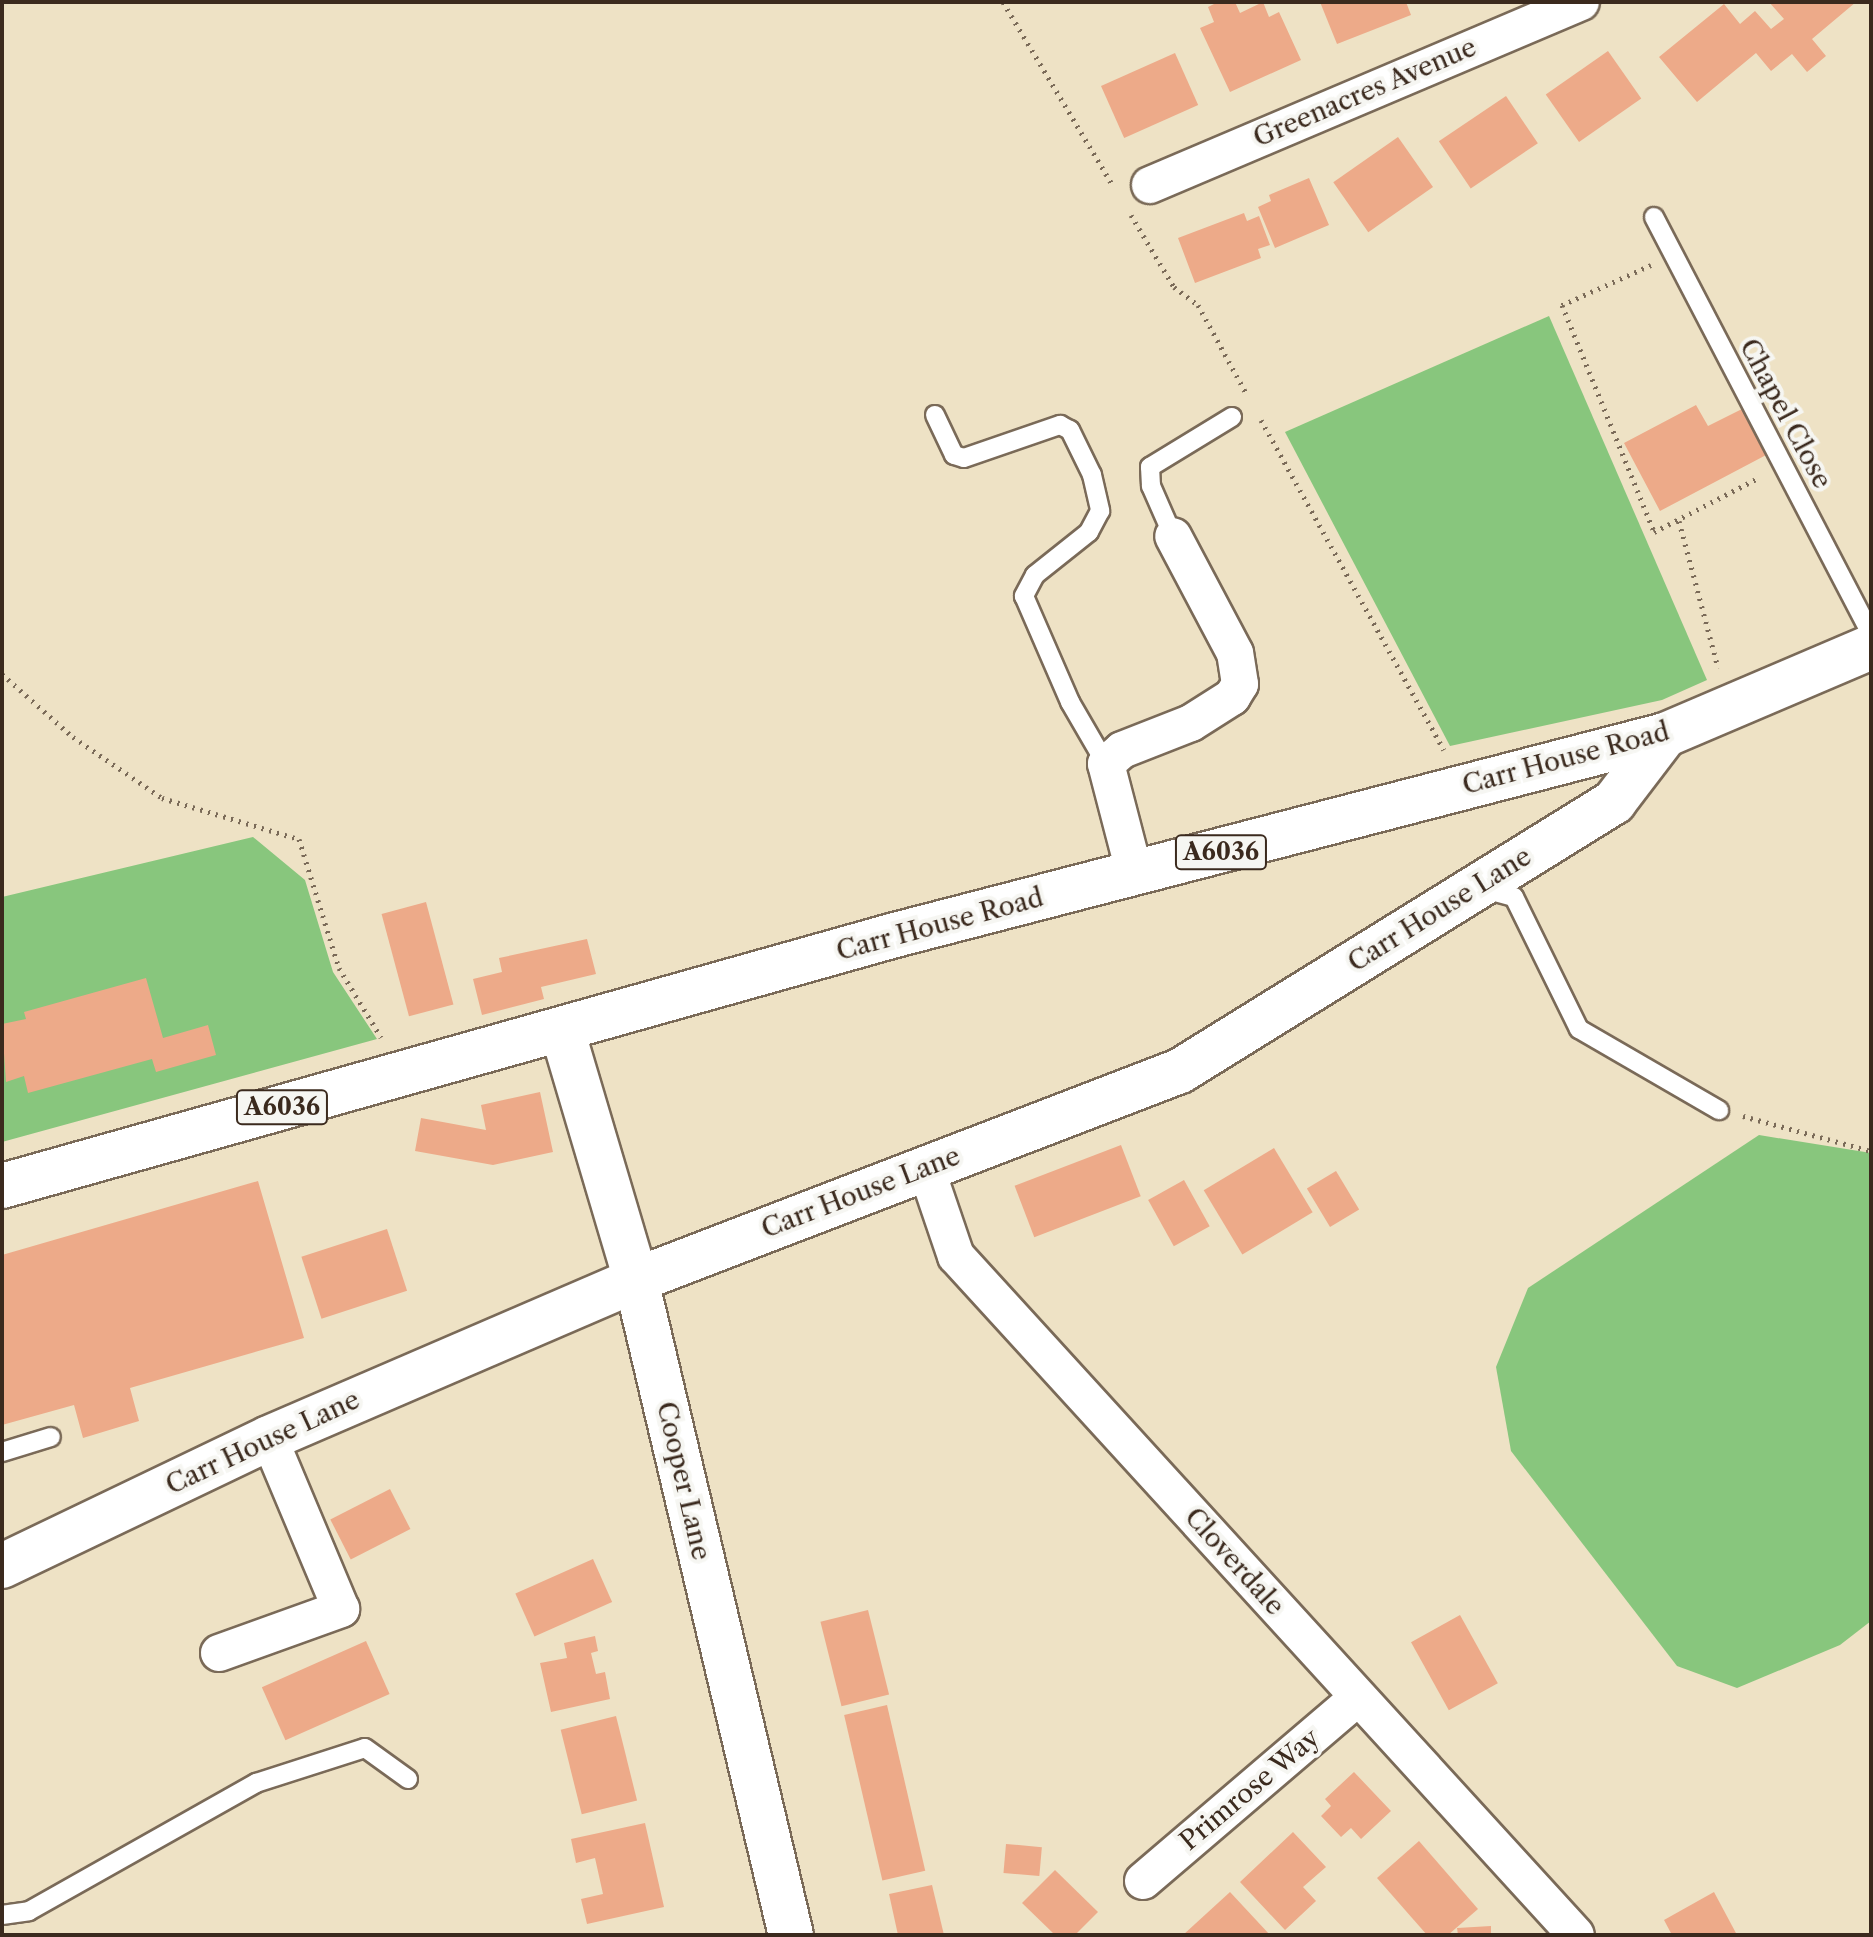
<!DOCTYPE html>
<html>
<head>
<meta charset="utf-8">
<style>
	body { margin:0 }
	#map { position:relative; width:1873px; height:1937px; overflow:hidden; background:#eee2c5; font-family:"Libre Caslon Text",serif }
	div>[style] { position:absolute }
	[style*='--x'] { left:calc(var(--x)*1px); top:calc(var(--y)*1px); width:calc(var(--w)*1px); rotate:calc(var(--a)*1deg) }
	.green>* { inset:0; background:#88c67d }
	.building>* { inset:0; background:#edaa89; transform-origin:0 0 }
	.path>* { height:5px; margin-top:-2.5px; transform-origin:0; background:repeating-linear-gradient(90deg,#7a6a58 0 2px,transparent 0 8px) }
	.roads { filter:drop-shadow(2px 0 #7a6a58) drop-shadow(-2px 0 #7a6a58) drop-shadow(0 2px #7a6a58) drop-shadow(0 -2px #7a6a58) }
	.lane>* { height:18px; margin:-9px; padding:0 9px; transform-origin:9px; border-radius:9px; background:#fff }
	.street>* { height:36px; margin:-18px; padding:0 18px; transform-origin:18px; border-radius:18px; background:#fff }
	.secondary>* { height:44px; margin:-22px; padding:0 22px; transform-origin:22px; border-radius:22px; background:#fff }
	.highway>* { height:44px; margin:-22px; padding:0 22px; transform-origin:22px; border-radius:22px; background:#fff }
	span { translate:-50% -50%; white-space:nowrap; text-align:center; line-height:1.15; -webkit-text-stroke:8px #f6f6f2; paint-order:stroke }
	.shield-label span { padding:2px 6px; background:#f6f6f2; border:2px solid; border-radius:6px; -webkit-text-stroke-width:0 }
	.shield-label { font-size:24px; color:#3b2a1e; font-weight:700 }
	.street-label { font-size:26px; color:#3b2a1e }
	.frame { position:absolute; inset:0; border:4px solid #3b2a1e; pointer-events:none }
</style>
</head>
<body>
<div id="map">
	<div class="green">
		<i style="clip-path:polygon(1549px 316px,1707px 680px,1662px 700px,1450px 746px,1285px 432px)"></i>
		<i style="clip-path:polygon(253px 837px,305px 880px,333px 972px,377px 1039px,2px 1142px,2px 897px)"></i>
		<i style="clip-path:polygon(1759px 1135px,1871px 1153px,1871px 1621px,1840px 1645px,1737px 1688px,1677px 1666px,1511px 1451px,1496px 1367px,1528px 1288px)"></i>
	</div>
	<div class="building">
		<i style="clip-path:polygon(1218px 2px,1235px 2px,1240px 13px,1263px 2px,1269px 17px,1279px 12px,1301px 60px,1230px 92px,1200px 28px,1214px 22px,1208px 7px)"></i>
		<i style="clip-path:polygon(1320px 2px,1406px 2px,1411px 15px,1337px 44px)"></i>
		<i style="clip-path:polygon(1769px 2px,1856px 2px,1812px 39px,1826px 56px,1807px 72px,1792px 54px,1771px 71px,1756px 53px,1697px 102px,1659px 57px,1724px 4px,1740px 24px,1755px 11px,1771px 29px,1784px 19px)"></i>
		<i style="left:1608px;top:51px;width:58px;height:76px;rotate:55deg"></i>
		<i style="left:1175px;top:53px;width:57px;height:81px;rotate:66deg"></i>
		<i style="left:1506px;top:96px;width:57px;height:81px;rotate:56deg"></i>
		<i style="left:1398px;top:137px;width:61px;height:79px;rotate:55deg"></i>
		<i style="clip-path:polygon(1309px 178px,1329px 225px,1275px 248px,1258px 207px,1271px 201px,1269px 195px)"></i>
		<i style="clip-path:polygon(1244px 213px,1247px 221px,1259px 216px,1270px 245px,1258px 249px,1261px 258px,1195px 283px,1178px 238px)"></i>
		<i style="clip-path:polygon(1696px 405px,1708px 426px,1744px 408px,1768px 454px,1660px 511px,1624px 443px)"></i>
		<i style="left:426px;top:902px;width:106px;height:46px;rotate:75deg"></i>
		<i style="clip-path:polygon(587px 939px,596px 974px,541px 987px,544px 999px,482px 1015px,473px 979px,502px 972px,499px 958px)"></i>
		<i style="clip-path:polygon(146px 978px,163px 1038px,208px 1025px,216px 1055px,156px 1072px,152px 1059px,28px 1093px,24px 1076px,6px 1082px,2px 1024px,26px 1019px,24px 1012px)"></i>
		<i style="clip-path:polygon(540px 1092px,553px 1152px,493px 1165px,415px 1151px,421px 1118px,486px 1130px,481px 1105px)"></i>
		<i style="left:1121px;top:1145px;width:55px;height:114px;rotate:69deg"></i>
		<i style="left:1274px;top:1148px;width:75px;height:82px;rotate:59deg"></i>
		<i style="left:1336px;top:1171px;width:45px;height:34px;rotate:59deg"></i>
		<i style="left:1184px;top:1180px;width:53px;height:41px;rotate:61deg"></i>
		<i style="clip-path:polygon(258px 1181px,304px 1338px,130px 1388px,139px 1421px,83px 1438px,74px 1405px,2px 1425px,2px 1255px)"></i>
		<i style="left:387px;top:1229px;width:65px;height:90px;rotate:72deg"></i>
		<i style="left:390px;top:1489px;width:45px;height:67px;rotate:63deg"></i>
		<i style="left:593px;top:1559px;width:47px;height:85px;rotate:66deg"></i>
		<i style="left:868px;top:1610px;width:87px;height:49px;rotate:76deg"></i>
		<i style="left:1460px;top:1615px;width:78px;height:56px;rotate:61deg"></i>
		<i style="clip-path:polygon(595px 1636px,598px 1651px,591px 1653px,596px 1674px,605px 1672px,610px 1699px,551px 1712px,540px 1663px,567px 1658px,564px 1643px)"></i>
		<i style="left:366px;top:1641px;width:58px;height:114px;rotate:66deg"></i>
		<i style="left:887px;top:1705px;width:170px;height:44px;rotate:77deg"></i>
		<i style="left:616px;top:1716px;width:87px;height:57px;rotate:76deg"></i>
		<i style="clip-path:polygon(1354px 1772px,1391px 1811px,1361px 1839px,1351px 1828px,1341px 1837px,1321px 1816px,1331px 1806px,1325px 1799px)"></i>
		<i style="clip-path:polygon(645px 1823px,664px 1907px,587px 1924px,581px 1899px,603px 1894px,595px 1858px,576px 1863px,571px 1839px)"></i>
		<i style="clip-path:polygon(1293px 1832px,1326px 1867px,1303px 1887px,1316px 1901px,1285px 1930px,1240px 1882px)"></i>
		<i style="clip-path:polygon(1419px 1841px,1478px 1909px,1448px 1935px,1427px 1935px,1377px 1878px)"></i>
		<i style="left:1006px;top:1844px;width:36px;height:29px;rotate:5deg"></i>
		<i style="clip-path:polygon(1055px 1870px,1098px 1912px,1075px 1935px,1055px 1935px,1022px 1903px)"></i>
		<i style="clip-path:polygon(932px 1885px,944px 1935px,898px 1935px,889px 1894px)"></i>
		<i style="clip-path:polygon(1230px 1892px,1270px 1935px,1183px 1935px)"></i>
		<i style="clip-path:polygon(1714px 1892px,1737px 1935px,1672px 1935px,1664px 1920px)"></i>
		<i style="clip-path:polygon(1491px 1926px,1491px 1935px,1458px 1935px,1457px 1928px)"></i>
	</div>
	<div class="path">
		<i style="--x:1003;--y:2;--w:214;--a:59.1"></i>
		<i style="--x:1131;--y:215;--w:84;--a:59.2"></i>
		<i style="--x:1174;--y:287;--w:30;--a:37"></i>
		<i style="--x:1198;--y:305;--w:100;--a:61.4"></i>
		<i style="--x:1651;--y:265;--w:98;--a:155.8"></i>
		<i style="--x:1562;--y:305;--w:245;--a:67.9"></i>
		<i style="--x:1654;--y:532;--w:119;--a:-27.4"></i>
		<i style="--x:1261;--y:420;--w:377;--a:61"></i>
		<i style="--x:1679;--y:521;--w:152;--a:75.1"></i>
		<i style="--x:2;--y:674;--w:95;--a:41.6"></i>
		<i style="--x:73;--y:737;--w:108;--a:34.4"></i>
		<i style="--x:162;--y:798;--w:143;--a:16.7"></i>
		<i style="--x:299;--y:839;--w:135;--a:72.8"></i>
		<i style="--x:339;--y:968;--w:81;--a:58.7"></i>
		<i style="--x:1743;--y:1116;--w:133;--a:15.3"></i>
	</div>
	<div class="roads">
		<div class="lane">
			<i style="--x:1654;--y:217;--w:470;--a:62.5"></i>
			<i style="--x:935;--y:415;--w:44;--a:64.6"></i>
			<i style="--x:954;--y:455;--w:10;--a:17"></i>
			<i style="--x:964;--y:458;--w:102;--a:-19"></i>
			<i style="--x:1060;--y:425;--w:11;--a:27"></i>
			<i style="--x:1070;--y:430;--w:50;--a:63.9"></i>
			<i style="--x:1092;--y:475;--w:37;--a:77"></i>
			<i style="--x:1100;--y:511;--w:24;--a:118"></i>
			<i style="--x:1089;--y:532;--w:69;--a:141.5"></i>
			<i style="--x:1035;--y:575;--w:24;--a:118"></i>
			<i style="--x:1024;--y:596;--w:116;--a:66.5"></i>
			<i style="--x:1070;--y:702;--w:72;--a:59.9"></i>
			<i style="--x:1173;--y:536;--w:55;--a:-113.7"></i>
			<i style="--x:1151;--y:486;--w:19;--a:-93"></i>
			<i style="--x:1150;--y:467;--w:96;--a:-31.4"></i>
			<i style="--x:1484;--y:889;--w:31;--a:15"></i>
			<i style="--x:1514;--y:897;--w:147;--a:63.8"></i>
			<i style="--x:1579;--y:1029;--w:162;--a:30.1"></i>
			<i style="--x:2;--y:1452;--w:51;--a:-17"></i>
			<i style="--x:2;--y:1915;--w:27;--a:-8"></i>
			<i style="--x:29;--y:1911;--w:261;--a:-29.4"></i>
			<i style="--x:256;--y:1783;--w:114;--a:-17.8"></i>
			<i style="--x:365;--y:1748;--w:53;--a:35.8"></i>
		</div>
		<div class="street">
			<i style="--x:1150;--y:185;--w:468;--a:-23"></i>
			<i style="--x:1135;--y:875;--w:115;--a:-104.6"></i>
			<i style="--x:1106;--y:764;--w:21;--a:-41"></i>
			<i style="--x:1122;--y:750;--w:74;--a:-21.4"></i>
			<i style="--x:1191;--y:723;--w:49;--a:-32.4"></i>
			<i style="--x:1232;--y:697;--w:15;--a:-58"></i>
			<i style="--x:1240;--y:684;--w:31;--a:-99"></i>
			<i style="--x:1235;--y:653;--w:132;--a:-117.9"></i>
			<i style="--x:926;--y:1168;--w:93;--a:71.2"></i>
			<i style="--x:956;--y:1256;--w:919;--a:47.6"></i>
			<i style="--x:219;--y:1653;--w:130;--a:-19.8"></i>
			<i style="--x:341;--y:1609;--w:186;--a:-112.8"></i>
			<i style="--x:1143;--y:1881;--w:282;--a:-40.5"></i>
		</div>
		<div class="secondary">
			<i style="--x:562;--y:1030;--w:261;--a:73.5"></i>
			<i style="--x:636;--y:1280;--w:673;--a:76.69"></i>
			<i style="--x:2;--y:1566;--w:296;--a:-25.6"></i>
			<i style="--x:269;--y:1438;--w:400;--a:-23.3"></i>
			<i style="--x:636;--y:1280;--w:583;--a:-21.02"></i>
			<i style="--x:1180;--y:1071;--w:511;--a:-31.79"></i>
			<i style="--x:1614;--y:802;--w:84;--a:-52.7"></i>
		</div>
		<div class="highway">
			<i style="--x:2;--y:1186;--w:928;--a:-15.7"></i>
			<i style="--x:895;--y:935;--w:796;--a:-14.56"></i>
			<i style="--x:1665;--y:735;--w:224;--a:-23.1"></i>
		</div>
	</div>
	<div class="shield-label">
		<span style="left:1221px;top:852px">A6036</span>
		<span style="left:282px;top:1107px">A6036</span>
	</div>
	<div class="street-label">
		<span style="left:1365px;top:93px;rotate:-23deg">Greenacres Avenue</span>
		<span style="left:1785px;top:414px;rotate:62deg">Chapel Close</span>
		<span style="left:1566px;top:759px;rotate:-15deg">Carr House Road</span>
		<span style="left:1440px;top:910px;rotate:-32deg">Carr House Lane</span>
		<span style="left:940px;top:925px;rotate:-15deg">Carr House Road</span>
		<span style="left:861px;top:1193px;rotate:-21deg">Carr House Lane</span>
		<span style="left:263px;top:1443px;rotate:-25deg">Carr House Lane</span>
		<span style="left:683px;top:1481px;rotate:77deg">Cooper Lane</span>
		<span style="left:1234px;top:1562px;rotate:48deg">Cloverdale</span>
		<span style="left:1250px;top:1790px;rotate:-40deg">Primrose Way</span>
	</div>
	<div class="frame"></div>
</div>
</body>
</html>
